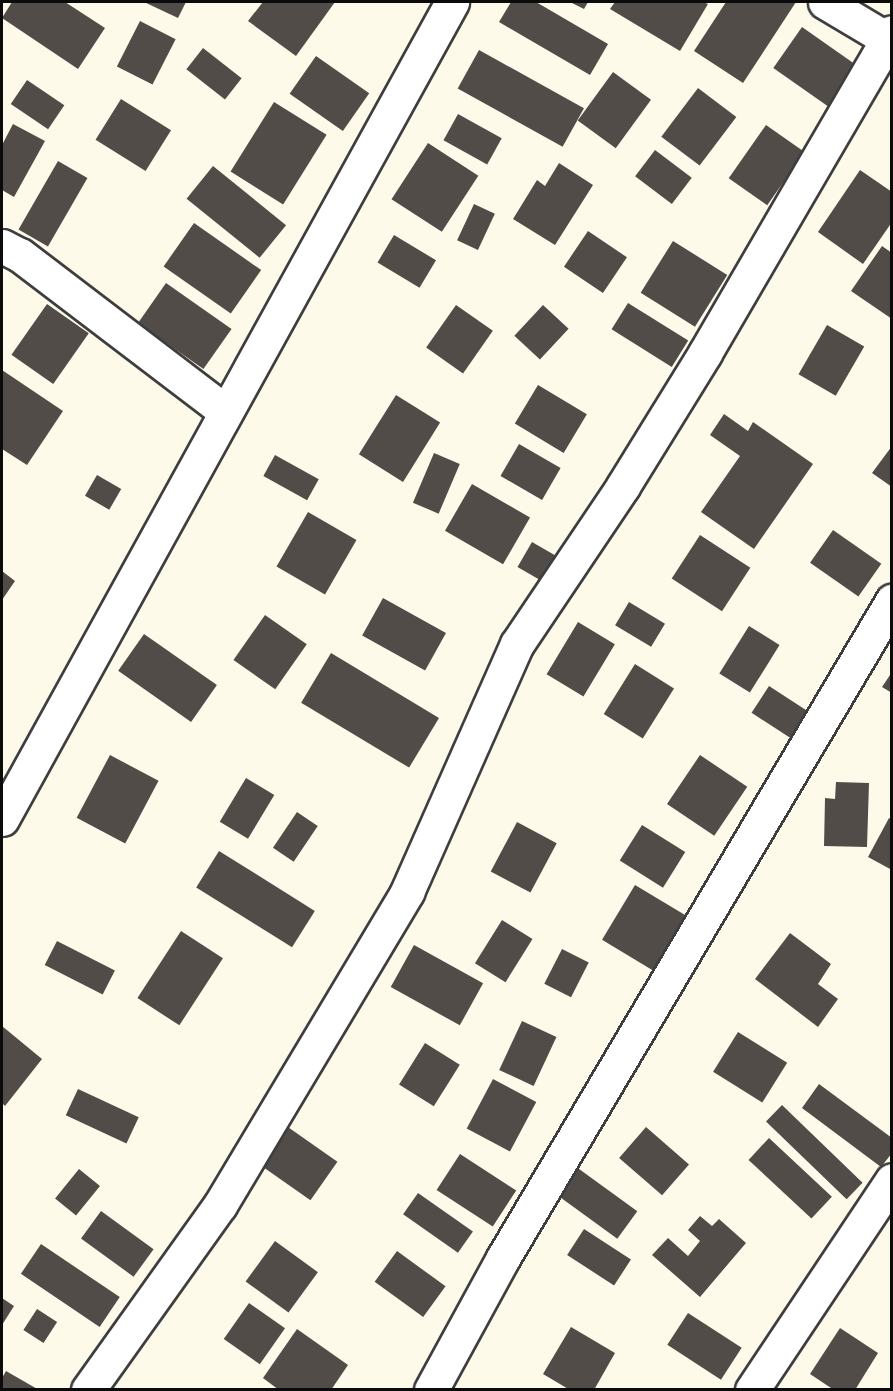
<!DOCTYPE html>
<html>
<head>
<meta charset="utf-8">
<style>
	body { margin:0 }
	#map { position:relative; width:893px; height:1391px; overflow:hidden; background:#fdfaea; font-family:Merriweather,serif }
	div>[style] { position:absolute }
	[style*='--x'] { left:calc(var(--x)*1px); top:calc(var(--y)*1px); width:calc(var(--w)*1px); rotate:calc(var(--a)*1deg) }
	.building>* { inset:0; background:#524c48; transform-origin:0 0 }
	.roads { filter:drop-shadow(2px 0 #3e3e3e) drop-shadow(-2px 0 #3e3e3e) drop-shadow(0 2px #3e3e3e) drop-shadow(0 -2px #3e3e3e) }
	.minor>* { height:33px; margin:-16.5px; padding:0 16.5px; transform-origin:16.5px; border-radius:16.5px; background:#fff }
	span { translate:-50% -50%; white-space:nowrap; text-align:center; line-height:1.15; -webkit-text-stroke:6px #fff; paint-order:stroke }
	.frame { position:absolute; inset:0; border:3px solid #0b0b0b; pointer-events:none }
</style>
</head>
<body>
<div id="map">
	<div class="building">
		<i style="clip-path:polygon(12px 2px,65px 2px,105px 28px,78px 69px,2px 18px)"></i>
		<i style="clip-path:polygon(144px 2px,186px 2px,178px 18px)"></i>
		<i style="clip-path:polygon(263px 2px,335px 2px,296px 56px,248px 21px)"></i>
		<i style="clip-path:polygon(511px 2px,536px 2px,608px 44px,590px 75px,499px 22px)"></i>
		<i style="clip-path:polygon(570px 2px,588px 2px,584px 9px)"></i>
		<i style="clip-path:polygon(615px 2px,703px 2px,708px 4px,680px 51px,610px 9px)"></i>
		<i style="clip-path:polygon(726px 2px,796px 2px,743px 83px,694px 51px)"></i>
		<i style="left:140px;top:21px;width:40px;height:51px;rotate:27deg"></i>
		<i style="left:802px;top:27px;width:67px;height:50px;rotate:35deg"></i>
		<i style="left:203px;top:48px;width:49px;height:27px;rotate:38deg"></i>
		<i style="left:479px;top:50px;width:120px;height:44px;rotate:29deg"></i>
		<i style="left:316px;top:56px;width:65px;height:46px;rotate:35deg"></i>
		<i style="left:613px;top:72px;width:47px;height:60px;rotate:36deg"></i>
		<i style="left:27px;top:80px;width:45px;height:29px;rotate:34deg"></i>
		<i style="left:698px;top:88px;width:48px;height:61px;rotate:37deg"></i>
		<i style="left:121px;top:99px;width:59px;height:48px;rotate:32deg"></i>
		<i style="left:274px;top:102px;width:62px;height:82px;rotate:32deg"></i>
		<i style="left:458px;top:114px;width:50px;height:30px;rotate:29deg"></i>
		<i style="clip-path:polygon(13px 124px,45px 141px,14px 197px,2px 190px,2px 145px)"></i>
		<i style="left:766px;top:125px;width:47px;height:65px;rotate:35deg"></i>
		<i style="left:428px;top:143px;width:60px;height:67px;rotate:33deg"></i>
		<i style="left:655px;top:150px;width:46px;height:33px;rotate:37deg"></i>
		<i style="left:58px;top:161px;width:34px;height:79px;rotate:30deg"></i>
		<i style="clip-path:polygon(559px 163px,593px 185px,555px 245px,513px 219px,537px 180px,545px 186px)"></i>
		<i style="left:213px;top:166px;width:94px;height:42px;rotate:39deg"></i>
		<i style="clip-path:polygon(860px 170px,892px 192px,892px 222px,863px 264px,818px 232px)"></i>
		<i style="left:474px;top:204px;width:23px;height:40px;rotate:25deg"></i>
		<i style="left:194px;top:223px;width:82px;height:53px;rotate:35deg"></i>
		<i style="left:588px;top:231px;width:47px;height:43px;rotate:34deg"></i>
		<i style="left:394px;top:235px;width:49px;height:32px;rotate:31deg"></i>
		<i style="left:673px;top:241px;width:64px;height:61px;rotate:32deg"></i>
		<i style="clip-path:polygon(882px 246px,892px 253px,892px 319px,851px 291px)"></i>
		<i style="left:166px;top:283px;width:80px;height:49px;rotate:35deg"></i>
		<i style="left:628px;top:303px;width:71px;height:31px;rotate:32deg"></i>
		<i style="left:47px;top:304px;width:51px;height:62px;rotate:35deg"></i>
		<i style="left:456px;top:305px;width:45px;height:52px;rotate:35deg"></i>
		<i style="left:543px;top:305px;width:35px;height:42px;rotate:43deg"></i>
		<i style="left:827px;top:325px;width:43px;height:57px;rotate:30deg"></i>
		<i style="clip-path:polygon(2px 370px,63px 411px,27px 465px,2px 449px)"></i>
		<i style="left:538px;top:385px;width:57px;height:45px;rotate:31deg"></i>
		<i style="left:396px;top:395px;width:52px;height:70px;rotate:32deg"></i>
		<i style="clip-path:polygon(724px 414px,748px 431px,753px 422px,813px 464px,754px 549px,701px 512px,740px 456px,710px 435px)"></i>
		<i style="left:519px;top:444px;width:48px;height:37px;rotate:30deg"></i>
		<i style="clip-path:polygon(892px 446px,892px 487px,872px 473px)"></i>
		<i style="left:434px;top:453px;width:28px;height:54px;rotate:23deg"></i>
		<i style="left:275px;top:455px;width:50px;height:24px;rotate:29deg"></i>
		<i style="left:97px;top:475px;width:28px;height:24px;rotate:30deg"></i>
		<i style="left:472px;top:484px;width:67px;height:54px;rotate:30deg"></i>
		<i style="left:308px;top:512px;width:56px;height:63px;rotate:30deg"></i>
		<i style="left:833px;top:530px;width:59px;height:40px;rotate:35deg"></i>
		<i style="left:700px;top:535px;width:60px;height:52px;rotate:33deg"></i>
		<i style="left:532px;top:542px;width:38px;height:29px;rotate:30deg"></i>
		<i style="clip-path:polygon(2px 571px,15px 581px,2px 600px)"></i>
		<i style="left:383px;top:598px;width:72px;height:43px;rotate:29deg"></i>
		<i style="left:629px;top:602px;width:42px;height:27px;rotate:31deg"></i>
		<i style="left:265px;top:615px;width:51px;height:55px;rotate:35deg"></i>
		<i style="left:578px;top:622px;width:43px;height:61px;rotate:31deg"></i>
		<i style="left:749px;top:626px;width:36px;height:56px;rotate:32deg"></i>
		<i style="left:144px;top:634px;width:89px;height:45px;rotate:35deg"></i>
		<i style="left:331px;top:653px;width:126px;height:58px;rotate:31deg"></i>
		<i style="left:635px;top:664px;width:46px;height:59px;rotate:32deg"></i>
		<i style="clip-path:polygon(892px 672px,892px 693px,882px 687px)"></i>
		<i style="left:769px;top:686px;width:50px;height:32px;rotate:33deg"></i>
		<i style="left:110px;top:755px;width:55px;height:71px;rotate:28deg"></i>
		<i style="left:700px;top:755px;width:57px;height:59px;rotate:34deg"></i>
		<i style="left:246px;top:778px;width:33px;height:51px;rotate:31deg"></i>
		<i style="clip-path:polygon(836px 782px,869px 783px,867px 847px,824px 846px,825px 798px,835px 799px)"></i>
		<i style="left:297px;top:812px;width:25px;height:43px;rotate:34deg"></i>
		<i style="clip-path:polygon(889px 818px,892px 820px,892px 870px,868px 857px)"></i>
		<i style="left:517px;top:822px;width:45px;height:56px;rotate:28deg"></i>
		<i style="left:642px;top:825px;width:51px;height:42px;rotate:32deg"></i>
		<i style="left:219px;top:851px;width:113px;height:43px;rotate:32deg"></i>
		<i style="left:635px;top:885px;width:74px;height:64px;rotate:31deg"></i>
		<i style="left:502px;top:920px;width:36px;height:51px;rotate:32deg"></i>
		<i style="left:181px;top:931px;width:50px;height:80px;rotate:33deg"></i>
		<i style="clip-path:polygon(790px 933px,831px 964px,818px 984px,838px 999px,818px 1027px,755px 979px)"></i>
		<i style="left:57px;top:941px;width:65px;height:27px;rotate:27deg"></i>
		<i style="left:414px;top:945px;width:79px;height:48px;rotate:29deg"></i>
		<i style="left:562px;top:949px;width:30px;height:39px;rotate:27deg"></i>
		<i style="left:522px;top:1021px;width:38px;height:54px;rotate:25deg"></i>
		<i style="clip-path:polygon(2px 1026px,42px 1059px,5px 1106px,2px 1103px)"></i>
		<i style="left:738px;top:1032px;width:58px;height:47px;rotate:32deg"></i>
		<i style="left:425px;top:1043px;width:41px;height:49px;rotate:32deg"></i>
		<i style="left:493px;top:1079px;width:49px;height:56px;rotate:28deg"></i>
		<i style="clip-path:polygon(819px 1084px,892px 1138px,892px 1153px,881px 1167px,802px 1108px)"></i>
		<i style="left:78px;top:1089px;width:67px;height:29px;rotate:25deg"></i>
		<i style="left:782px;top:1105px;width:112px;height:23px;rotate:44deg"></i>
		<i style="left:285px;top:1125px;width:64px;height:47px;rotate:35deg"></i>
		<i style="left:646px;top:1127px;width:57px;height:41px;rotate:41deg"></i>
		<i style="left:769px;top:1138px;width:86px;height:30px;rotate:43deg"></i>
		<i style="left:460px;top:1154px;width:67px;height:43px;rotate:33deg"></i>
		<i style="left:575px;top:1166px;width:77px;height:34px;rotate:36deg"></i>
		<i style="left:79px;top:1169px;width:27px;height:38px;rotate:39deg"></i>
		<i style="left:418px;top:1193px;width:67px;height:26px;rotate:35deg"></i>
		<i style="left:101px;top:1211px;width:65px;height:34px;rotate:36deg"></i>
		<i style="clip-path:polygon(700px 1216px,712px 1226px,719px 1219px,746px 1243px,700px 1297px,652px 1255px,668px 1238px,688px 1256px,700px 1241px,688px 1230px)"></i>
		<i style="left:584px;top:1229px;width:56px;height:31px;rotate:33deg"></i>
		<i style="left:275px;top:1241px;width:53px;height:50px;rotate:36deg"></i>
		<i style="left:41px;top:1244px;width:95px;height:36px;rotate:34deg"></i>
		<i style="left:397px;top:1251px;width:60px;height:38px;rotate:36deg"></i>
		<i style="clip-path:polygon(2px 1298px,14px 1306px,2px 1325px)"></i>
		<i style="left:249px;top:1303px;width:44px;height:44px;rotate:35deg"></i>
		<i style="left:37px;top:1309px;width:24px;height:25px;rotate:33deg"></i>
		<i style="left:688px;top:1313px;width:64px;height:38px;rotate:33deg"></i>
		<i style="clip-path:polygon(571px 1327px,615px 1353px,594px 1390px,570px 1390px,543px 1374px)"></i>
		<i style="clip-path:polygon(840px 1328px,878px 1353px,855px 1390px,834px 1390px,810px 1374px)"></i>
		<i style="clip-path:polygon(297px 1329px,348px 1365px,331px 1390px,279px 1390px,263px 1378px)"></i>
		<i style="clip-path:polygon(6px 1371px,39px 1390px,2px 1390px,2px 1378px)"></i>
	</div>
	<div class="roads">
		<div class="minor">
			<i style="--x:825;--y:2;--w:78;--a:30.8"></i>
			<i style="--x:2;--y:246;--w:20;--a:27"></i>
			<i style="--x:20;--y:255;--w:258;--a:37.3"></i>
			<i style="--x:2;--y:819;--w:933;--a:-61.15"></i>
			<i style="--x:88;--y:1390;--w:227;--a:-54.5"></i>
			<i style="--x:220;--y:1205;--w:365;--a:-59.1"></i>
			<i style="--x:407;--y:892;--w:271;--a:-66.1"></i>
			<i style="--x:517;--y:644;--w:190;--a:-56.1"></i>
			<i style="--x:623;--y:486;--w:156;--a:-58.3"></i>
			<i style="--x:705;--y:353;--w:371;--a:-59.8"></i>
			<i style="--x:431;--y:1390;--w:150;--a:-61.4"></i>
			<i style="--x:503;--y:1258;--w:764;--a:-59.37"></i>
			<i style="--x:752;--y:1390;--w:252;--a:-56.3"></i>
		</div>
	</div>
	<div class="frame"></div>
</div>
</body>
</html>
